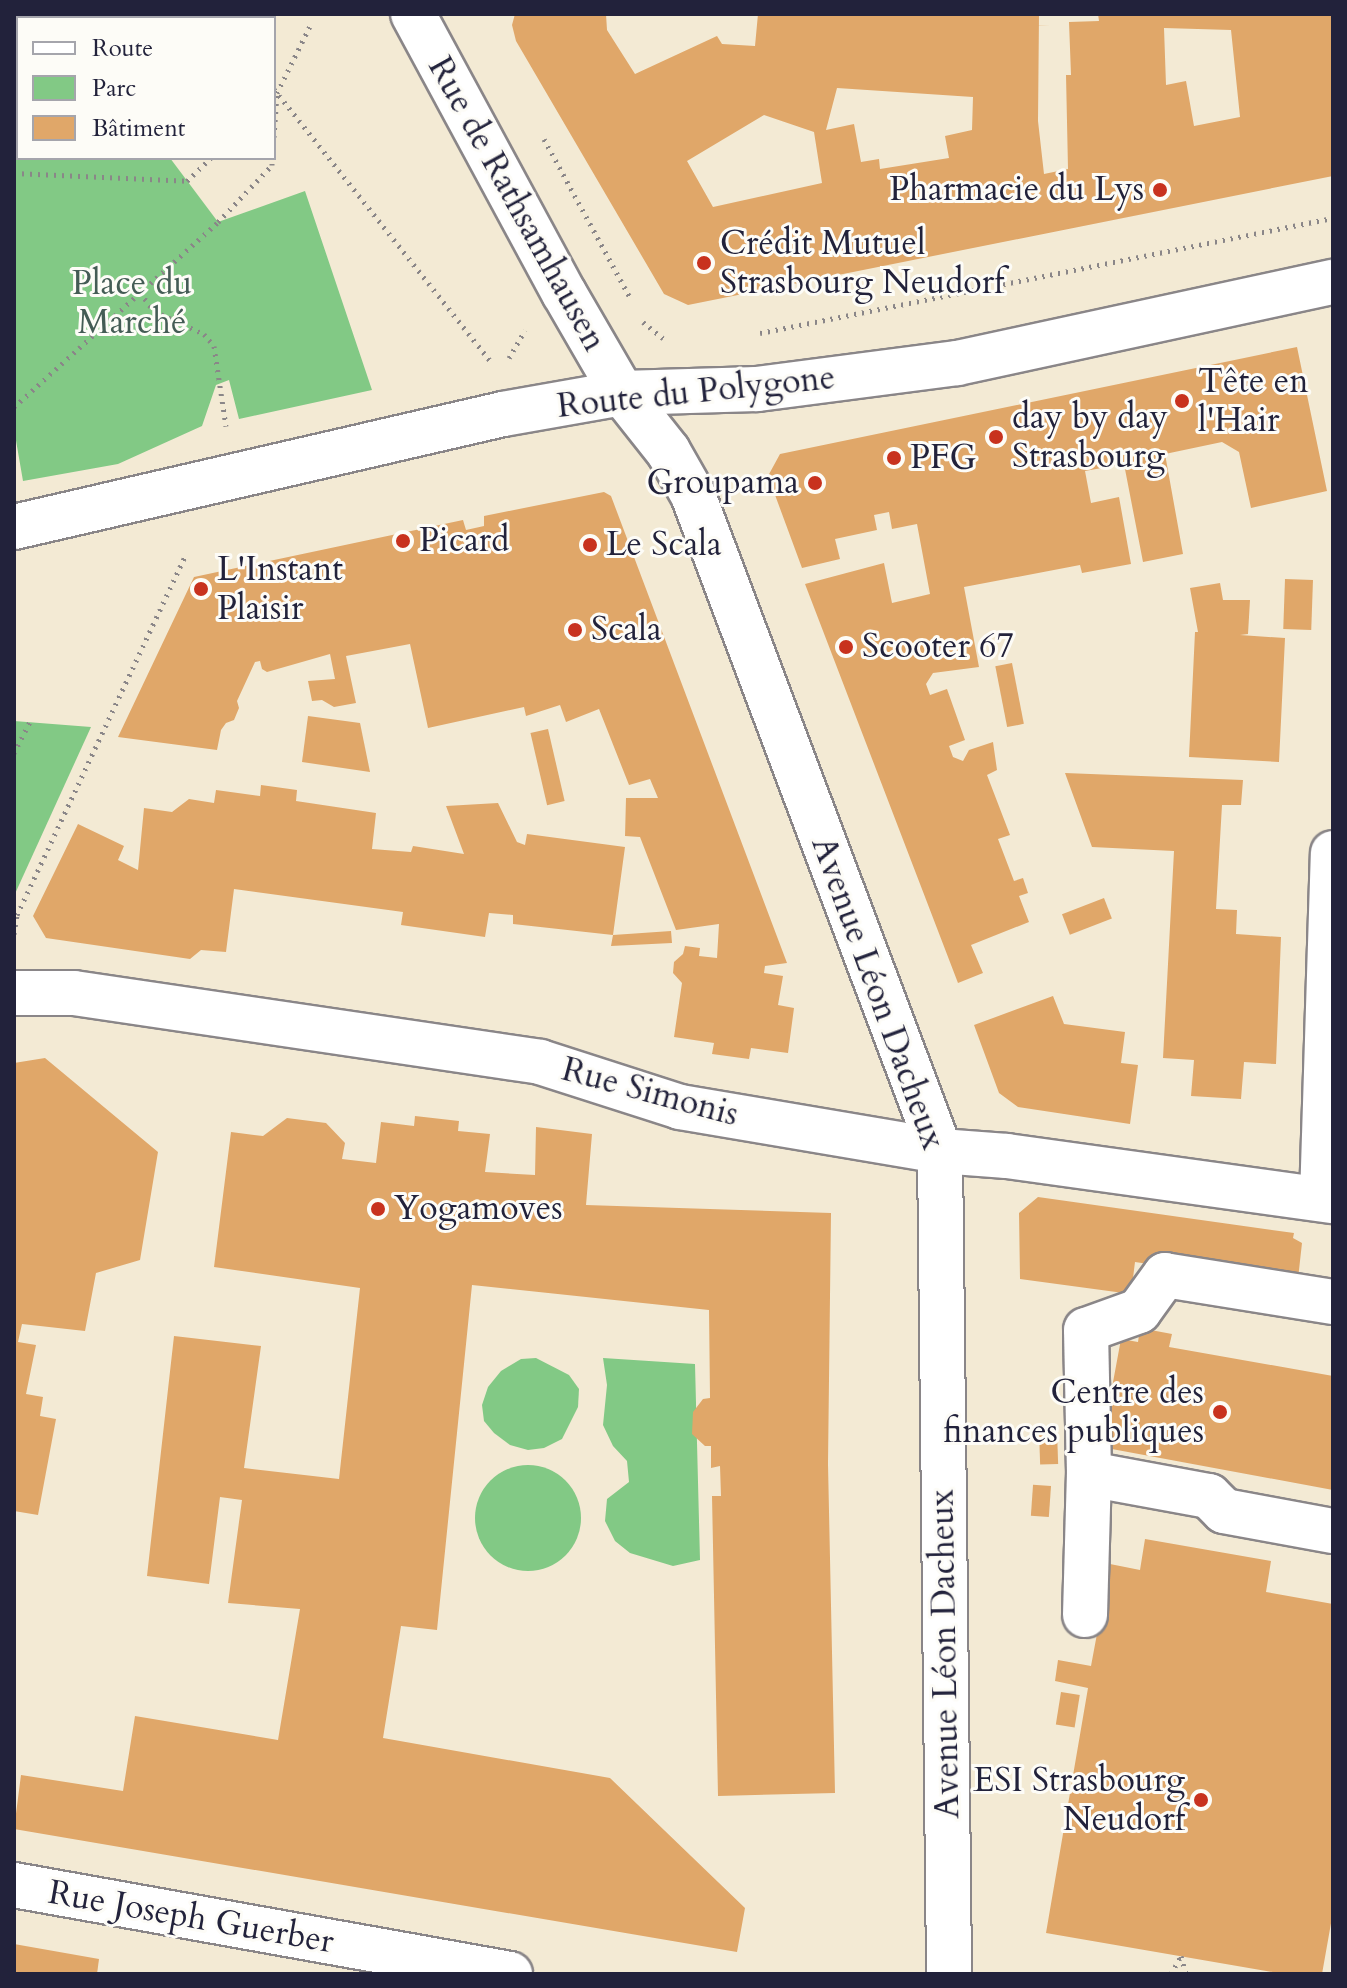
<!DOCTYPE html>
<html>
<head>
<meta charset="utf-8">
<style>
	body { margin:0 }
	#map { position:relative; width:1347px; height:1988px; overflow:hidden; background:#f3ead4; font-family:Cardo,serif }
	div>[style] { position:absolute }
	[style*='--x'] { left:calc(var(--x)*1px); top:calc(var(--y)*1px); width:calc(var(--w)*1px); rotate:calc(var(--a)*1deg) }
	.green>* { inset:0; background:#82c985 }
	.round { border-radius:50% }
	.building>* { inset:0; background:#e0a769; transform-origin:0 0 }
	.path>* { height:5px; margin-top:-2.5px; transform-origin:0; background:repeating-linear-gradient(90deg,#8a8688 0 2px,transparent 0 8px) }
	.roads { filter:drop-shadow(2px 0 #8a8688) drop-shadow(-2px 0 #8a8688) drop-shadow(0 2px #8a8688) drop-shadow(0 -2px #8a8688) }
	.minor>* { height:44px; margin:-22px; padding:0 22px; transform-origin:22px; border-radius:22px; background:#fff }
	.dots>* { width:22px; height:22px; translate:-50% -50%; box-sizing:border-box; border:4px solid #fdfcf7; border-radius:50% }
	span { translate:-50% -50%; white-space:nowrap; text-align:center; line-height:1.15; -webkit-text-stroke:6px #fdfcf7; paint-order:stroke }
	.poi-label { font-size:34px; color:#22223b }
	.right { translate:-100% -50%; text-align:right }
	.left { translate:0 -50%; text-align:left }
	.street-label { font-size:34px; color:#22223b }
	.park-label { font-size:34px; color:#445c55 }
	.frame { position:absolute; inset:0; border:16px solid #22223b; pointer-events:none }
	.legend { position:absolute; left:16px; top:16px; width:260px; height:144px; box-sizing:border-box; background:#fdfcf7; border:2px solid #a5a5ac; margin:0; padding:10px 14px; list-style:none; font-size:24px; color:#22223b }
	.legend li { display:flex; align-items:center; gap:16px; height:40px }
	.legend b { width:40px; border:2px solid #a5a5ac }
</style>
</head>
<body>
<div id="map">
	<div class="green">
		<i style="clip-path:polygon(14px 14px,60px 14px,63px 18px,18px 18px,18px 158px,170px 158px,218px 222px,305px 191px,372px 390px,239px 419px,229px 380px,216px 385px,202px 426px,118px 464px,23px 481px,14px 429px)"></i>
		<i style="clip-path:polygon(14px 721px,91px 727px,14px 896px)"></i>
		<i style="clip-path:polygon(536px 1358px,569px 1375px,579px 1389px,578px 1407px,562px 1439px,544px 1448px,528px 1450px,510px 1445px,494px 1433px,484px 1421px,482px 1405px,488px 1387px,501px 1371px,521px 1359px)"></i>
		<i style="clip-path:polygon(603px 1358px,695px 1364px,700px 1560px,673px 1566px,630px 1553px,615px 1541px,605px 1521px,607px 1499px,629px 1482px,627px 1461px,613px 1446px,603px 1425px,607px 1385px)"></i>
		<i class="round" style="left:475px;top:1465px;width:106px;height:106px"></i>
	</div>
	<div class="building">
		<i style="clip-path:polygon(evenodd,515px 14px,606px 14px,607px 30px,635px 74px,717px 36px,722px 44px,755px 46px,758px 14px,1039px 14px,1038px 121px,1044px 174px,1068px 169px,1066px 75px,1071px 75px,1069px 22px,1099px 21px,1098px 14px,1333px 14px,1333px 176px,688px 305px,664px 294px,516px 41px,512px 25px,515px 14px,1164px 28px,1231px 30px,1240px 117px,1194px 126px,1186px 81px,1166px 85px,1164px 28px,515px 14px,837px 88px,973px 97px,972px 130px,945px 136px,949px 158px,880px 169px,879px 159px,861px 162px,854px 124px,826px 130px,837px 88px,515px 14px,764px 115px,814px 132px,822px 183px,713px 207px,687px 161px,764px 115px)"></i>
		<i style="clip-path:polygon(1297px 347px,1327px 491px,1251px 508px,1239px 452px,1222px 442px,1165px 454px,1183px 554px,1143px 562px,1124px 464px,1085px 471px,1091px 503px,1119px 497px,1131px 564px,1082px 573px,1080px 565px,964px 587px,979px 667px,933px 673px,926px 684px,930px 695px,947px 689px,965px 740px,949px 746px,953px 757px,963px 761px,969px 750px,993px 742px,997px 770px,987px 775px,1010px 835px,998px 839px,1014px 881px,1023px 878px,1028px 893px,1019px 896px,1029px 922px,971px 945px,983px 973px,958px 983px,805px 584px,884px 563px,892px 603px,930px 594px,917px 524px,892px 529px,889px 512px,874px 515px,877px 530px,835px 539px,840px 559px,802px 568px,768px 476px,780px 454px)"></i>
		<i style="clip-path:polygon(604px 492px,611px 496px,787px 963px,765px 966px,764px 973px,783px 976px,778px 1005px,794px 1008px,788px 1053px,751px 1048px,749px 1059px,712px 1054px,714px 1043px,674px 1037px,682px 983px,673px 973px,674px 962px,683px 954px,685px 946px,700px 948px,699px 956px,717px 958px,719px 924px,676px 930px,640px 837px,625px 836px,626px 798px,658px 798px,650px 779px,629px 785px,599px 709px,566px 722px,560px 705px,526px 716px,524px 707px,428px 728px,410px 644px,346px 656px,356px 703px,334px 707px,322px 700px,312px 701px,308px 681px,335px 679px,330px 654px,267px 672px,262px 669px,260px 661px,255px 662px,237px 701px,239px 708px,234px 720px,226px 723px,221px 730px,217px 750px,118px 737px,194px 577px,463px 520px,466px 530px,484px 526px,484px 516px)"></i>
		<i style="left:1285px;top:579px;width:28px;height:50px;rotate:2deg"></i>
		<i style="clip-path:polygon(1220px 583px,1223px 600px,1250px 600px,1248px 634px,1240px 635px,1285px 638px,1279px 762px,1189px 757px,1195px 632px,1198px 632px,1190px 588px)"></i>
		<i style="left:1012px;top:663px;width:62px;height:17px;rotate:79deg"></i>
		<i style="clip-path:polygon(308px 716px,360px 723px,370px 772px,302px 762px)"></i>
		<i style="left:548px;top:729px;width:74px;height:18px;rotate:77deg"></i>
		<i style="clip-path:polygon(1065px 773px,1243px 780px,1241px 805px,1222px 805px,1216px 909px,1237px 910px,1236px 934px,1281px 937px,1276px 1064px,1244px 1062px,1241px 1099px,1191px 1096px,1194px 1060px,1163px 1058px,1174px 851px,1092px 847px)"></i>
		<i style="clip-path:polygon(261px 785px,297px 790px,296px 801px,376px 813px,372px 849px,411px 852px,413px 846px,464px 854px,446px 806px,498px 803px,517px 842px,525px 845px,527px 834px,625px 847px,613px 935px,671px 931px,672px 943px,611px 946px,613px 935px,513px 924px,513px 915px,489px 913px,485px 937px,401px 925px,403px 912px,234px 889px,226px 952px,201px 950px,190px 959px,46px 938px,33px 916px,78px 824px,124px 846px,118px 860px,138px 870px,144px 808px,172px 812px,189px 799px,214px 803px,216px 790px,260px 796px)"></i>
		<i style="left:1104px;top:898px;width:22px;height:45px;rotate:69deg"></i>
		<i style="clip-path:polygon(1053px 996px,1064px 1024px,1125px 1032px,1121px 1063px,1138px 1065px,1130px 1124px,1018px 1107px,999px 1093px,974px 1025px)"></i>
		<i style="clip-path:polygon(45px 1058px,158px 1152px,140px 1260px,96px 1273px,85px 1331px,22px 1324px,18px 1342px,36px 1345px,26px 1394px,43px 1397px,40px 1416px,56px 1419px,38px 1515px,14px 1511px,14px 1063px)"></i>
		<i style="clip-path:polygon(415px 1116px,459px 1121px,458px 1131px,490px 1134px,485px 1172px,535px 1175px,536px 1127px,592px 1134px,586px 1205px,831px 1213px,828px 1464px,835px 1793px,718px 1796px,712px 1496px,721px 1496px,720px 1466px,711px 1468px,711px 1446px,705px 1446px,692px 1434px,693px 1412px,703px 1399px,710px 1398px,709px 1310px,472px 1285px,437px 1630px,401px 1626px,383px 1738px,610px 1778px,745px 1908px,737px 1952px,14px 1829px,21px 1775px,123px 1791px,135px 1716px,278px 1740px,300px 1609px,228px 1603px,242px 1500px,220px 1497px,209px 1584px,147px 1576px,174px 1336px,261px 1346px,244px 1468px,339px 1479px,360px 1288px,214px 1267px,231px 1132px,263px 1136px,287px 1118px,326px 1123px,345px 1143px,342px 1159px,376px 1163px,381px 1122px,414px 1126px)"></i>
		<i style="clip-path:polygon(1038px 1197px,1294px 1233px,1293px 1238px,1302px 1243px,1298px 1279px,1285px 1284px,1135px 1262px,1131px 1294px,1020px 1279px,1019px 1213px)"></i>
		<i style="clip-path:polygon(1140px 1328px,1172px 1334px,1169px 1347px,1333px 1376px,1333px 1490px,1101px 1447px,1121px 1339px,1138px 1342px)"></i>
		<i style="left:1057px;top:1431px;width:33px;height:18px;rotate:88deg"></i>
		<i style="left:1051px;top:1486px;width:31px;height:18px;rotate:94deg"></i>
		<i style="clip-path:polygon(1145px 1539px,1271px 1561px,1266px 1592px,1333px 1604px,1333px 1912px,1322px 1974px,1284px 1974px,1046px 1933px,1088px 1688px,1055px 1681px,1058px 1660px,1091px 1666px,1110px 1564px,1140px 1570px)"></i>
		<i style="left:1061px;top:1692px;width:19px;height:33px;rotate:9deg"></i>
		<i style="clip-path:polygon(14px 1944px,99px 1959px,97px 1974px,14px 1974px)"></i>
	</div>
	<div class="path">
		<i style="--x:214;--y:14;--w:6;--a:45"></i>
		<i style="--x:274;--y:89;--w:350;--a:51.5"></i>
		<i style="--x:274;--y:137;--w:44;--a:-86.1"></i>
		<i style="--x:277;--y:93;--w:79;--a:-63.8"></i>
		<i style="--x:544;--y:139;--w:182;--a:61.5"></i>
		<i style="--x:14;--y:173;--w:173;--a:2.6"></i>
		<i style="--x:187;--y:181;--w:33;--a:-44"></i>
		<i style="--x:140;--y:292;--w:24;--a:54"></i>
		<i style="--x:154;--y:311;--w:55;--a:24.7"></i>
		<i style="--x:204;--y:334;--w:16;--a:50"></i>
		<i style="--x:214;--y:346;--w:81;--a:81.5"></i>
		<i style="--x:643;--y:322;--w:26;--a:39"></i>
		<i style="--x:760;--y:333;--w:584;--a:-11.35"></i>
		<i style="--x:509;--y:358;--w:32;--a:-60"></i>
		<i style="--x:14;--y:407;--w:275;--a:-42.2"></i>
		<i style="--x:218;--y:222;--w:79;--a:-46.5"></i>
		<i style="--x:272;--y:165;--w:7;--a:-90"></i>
		<i style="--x:14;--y:753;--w:35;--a:-63"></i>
		<i style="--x:14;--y:934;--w:19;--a:-81"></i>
		<i style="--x:17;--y:915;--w:396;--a:-64.9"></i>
		<i style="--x:1181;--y:1956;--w:19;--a:74"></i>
		<i style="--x:1171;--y:1974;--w:21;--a:-61"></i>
	</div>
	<div class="roads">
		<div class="minor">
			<i style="--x:413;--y:14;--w:317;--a:61.6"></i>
			<i style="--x:564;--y:293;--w:116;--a:59.9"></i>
			<i style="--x:622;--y:393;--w:74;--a:51.6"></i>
			<i style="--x:668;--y:451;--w:51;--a:60.4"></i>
			<i style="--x:693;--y:495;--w:701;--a:69.37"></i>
			<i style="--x:940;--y:1151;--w:823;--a:89.37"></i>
			<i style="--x:14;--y:527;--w:502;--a:-13.01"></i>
			<i style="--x:503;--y:414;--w:121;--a:-10"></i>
			<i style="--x:622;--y:393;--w:135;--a:-1.7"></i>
			<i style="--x:757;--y:389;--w:202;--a:-7.4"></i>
			<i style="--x:957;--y:363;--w:385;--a:-12.2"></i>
			<i style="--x:14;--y:993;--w:60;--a:0"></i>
			<i style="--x:74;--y:993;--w:471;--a:8.4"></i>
			<i style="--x:540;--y:1062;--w:147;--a:17.8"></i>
			<i style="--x:680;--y:1107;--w:264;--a:9.6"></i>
			<i style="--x:940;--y:1151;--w:67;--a:4.3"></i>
			<i style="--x:1007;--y:1156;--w:329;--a:7.9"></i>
			<i style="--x:1322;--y:1199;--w:346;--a:-88.2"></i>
			<i style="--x:1333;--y:1302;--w:170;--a:-170.9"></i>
			<i style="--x:1165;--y:1275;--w:44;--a:125.8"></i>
			<i style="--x:1139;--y:1311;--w:56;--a:160.3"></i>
			<i style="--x:1086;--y:1330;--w:144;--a:88.8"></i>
			<i style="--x:1089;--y:1474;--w:122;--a:10.4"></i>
			<i style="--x:1209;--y:1496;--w:21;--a:45"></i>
			<i style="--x:1224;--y:1511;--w:111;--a:10.4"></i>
			<i style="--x:1085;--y:1615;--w:141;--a:-88.4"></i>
			<i style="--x:14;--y:1885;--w:504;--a:10.17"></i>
		</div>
	</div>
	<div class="dots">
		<i style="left:1160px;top:190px;background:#c8321e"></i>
		<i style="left:704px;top:263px;background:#c8321e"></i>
		<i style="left:1182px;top:401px;background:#c8321e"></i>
		<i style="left:996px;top:437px;background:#c8321e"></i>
		<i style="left:894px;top:458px;background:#c8321e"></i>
		<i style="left:815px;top:483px;background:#c8321e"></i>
		<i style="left:403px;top:541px;background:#c8321e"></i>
		<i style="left:590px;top:545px;background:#c8321e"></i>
		<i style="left:201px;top:589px;background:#c8321e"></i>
		<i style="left:575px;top:630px;background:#c8321e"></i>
		<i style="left:846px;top:647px;background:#c8321e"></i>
		<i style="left:378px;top:1209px;background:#c8321e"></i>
		<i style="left:1220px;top:1412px;background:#c8321e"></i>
		<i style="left:1201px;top:1800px;background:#c8321e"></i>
	</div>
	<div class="poi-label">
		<span class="right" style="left:1144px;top:190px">Pharmacie du Lys</span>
		<span class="left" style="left:720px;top:263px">Crédit Mutuel<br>Strasbourg Neudorf</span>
		<span class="left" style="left:1198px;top:401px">Tête en<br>l'Hair</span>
		<span class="left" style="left:1012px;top:437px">day by day<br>Strasbourg</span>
		<span class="left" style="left:910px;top:458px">PFG</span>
		<span class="right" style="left:799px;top:483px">Groupama</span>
		<span class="left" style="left:419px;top:541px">Picard</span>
		<span class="left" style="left:606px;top:545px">Le Scala</span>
		<span class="left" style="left:217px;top:589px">L'Instant<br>Plaisir</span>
		<span class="left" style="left:591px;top:630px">Scala</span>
		<span class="left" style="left:862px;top:647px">Scooter 67</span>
		<span class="left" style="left:394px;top:1209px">Yogamoves</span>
		<span class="right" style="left:1204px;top:1412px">Centre des<br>finances publiques</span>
		<span class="right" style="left:1185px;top:1800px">ESI Strasbourg<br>Neudorf</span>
	</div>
	<div class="street-label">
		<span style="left:517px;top:204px;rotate:61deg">Rue de Rathsamhausen</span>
		<span style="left:696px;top:392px;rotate:-6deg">Route du Polygone</span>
		<span style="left:878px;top:993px;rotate:70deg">Avenue Léon Dacheux</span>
		<span style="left:650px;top:1092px;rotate:15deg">Rue Simonis</span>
		<span style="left:945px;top:1654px;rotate:-91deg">Avenue Léon Dacheux</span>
		<span style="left:191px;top:1917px;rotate:10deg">Rue Joseph Guerber</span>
	</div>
	<div class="park-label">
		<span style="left:132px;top:303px">Place du<br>Marché</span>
	</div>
	<div class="frame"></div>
	<ul class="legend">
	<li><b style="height:10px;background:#fff"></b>Route</li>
	<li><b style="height:22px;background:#82c985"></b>Parc</li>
	<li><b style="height:22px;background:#e0a769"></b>Bâtiment</li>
	</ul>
</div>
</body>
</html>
